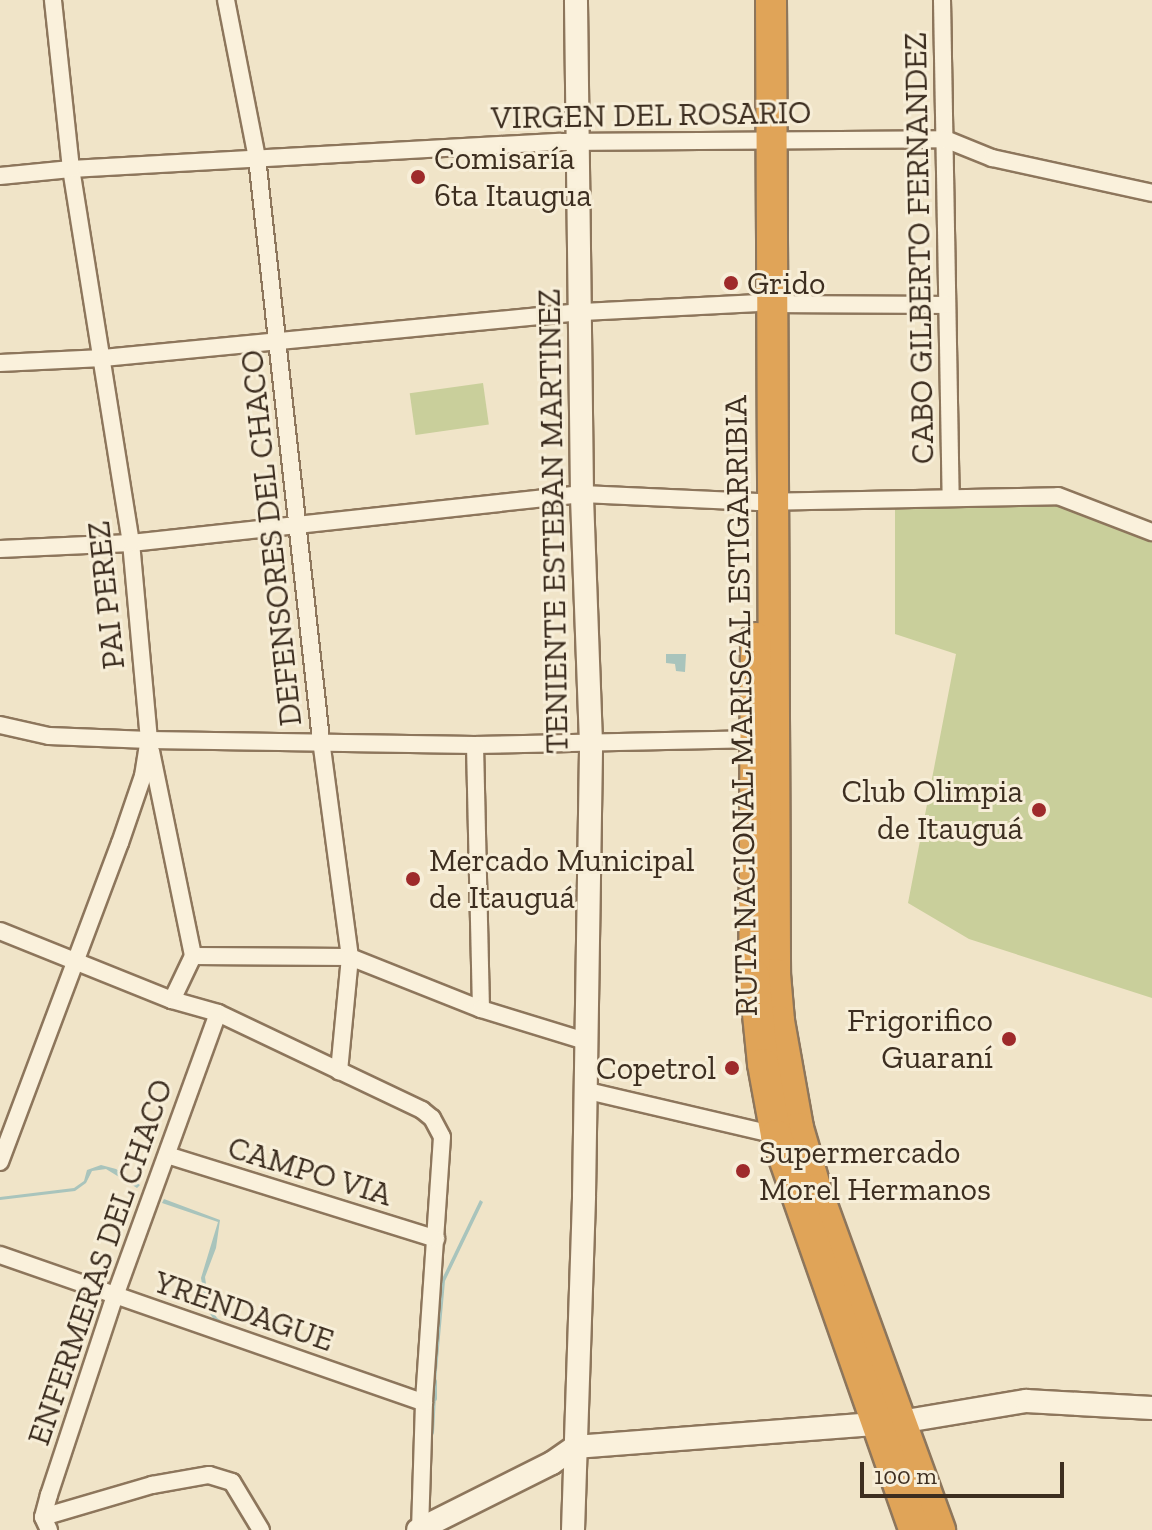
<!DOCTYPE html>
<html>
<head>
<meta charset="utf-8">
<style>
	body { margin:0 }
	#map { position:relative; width:1152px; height:1530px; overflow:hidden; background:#f0e4c8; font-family:"Zilla Slab",serif }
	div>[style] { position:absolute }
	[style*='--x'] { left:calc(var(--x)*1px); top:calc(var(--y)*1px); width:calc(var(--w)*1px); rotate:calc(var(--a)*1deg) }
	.green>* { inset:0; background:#c9cf9b; transform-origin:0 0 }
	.water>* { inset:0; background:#a9c4bc }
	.stream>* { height:4px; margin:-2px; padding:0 2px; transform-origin:2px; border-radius:2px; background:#a9c4bc }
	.roads { filter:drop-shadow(2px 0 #8d765c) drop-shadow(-2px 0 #8d765c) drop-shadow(0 2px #8d765c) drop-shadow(0 -2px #8d765c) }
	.street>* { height:16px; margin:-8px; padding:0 8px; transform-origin:8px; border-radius:8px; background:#faf1dc }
	.secondary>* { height:22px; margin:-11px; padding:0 11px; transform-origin:11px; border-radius:11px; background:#faf1dc }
	.highway>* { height:30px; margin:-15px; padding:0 15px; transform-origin:15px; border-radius:15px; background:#e0a458 }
	.dots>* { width:22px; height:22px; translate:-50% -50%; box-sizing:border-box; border:4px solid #f7eed8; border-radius:50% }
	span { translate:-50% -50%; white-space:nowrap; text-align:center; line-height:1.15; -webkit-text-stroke:6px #f7eed8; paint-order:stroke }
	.street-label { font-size:32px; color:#3d2e20 }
	.poi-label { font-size:32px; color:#3d2e20 }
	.left { translate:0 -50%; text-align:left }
	.right { translate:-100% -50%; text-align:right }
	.scale { position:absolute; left:860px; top:1462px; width:204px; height:36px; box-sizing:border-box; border:4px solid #3d2e20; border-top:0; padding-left:10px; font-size:24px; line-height:28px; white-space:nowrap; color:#3d2e20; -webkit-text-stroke:6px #f7eed8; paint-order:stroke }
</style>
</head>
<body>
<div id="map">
	<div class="green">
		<i style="left:483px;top:383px;width:42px;height:74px;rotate:82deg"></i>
		<i style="clip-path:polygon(1064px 500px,1152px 535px,1152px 998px,969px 939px,908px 903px,956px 654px,895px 634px,895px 503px)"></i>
	</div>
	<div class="water">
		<i style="clip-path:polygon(666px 654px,686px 654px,685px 672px,676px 671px,675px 664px,666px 663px)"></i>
		<i style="clip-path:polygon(101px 1165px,116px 1169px,140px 1185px,137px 1188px,106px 1169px,92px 1171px,86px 1183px,75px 1191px,0 1200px,0 1197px,74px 1188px,84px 1181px,87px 1170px)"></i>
		<i style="clip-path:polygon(164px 1199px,220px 1220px,216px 1248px,205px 1277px,209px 1305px,217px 1318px,231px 1327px,410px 1387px,408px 1391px,226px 1329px,215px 1321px,206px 1308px,201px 1278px,218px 1222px,162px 1203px)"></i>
		<i style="clip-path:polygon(480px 1200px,483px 1202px,445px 1281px,426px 1493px,442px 1279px)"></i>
	</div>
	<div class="stream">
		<i style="--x:435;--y:1399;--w:18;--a:-90"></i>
		<i style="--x:432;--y:1433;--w:35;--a:-87"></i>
	</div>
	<div class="roads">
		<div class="street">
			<i style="--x:226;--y:0;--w:161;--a:78.9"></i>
			<i style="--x:257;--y:158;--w:586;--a:83.72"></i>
			<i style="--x:321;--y:740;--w:219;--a:82.4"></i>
			<i style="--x:350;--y:957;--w:115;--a:95.5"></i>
			<i style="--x:942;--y:0;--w:496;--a:89"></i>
			<i style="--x:0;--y:176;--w:71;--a:-5.6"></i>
			<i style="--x:71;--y:169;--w:490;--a:-3.2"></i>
			<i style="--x:560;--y:142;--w:385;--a:-0.4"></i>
			<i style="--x:945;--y:139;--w:51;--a:22"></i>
			<i style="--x:992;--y:158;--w:164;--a:12.3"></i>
			<i style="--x:772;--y:304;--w:175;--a:0.3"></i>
			<i style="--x:0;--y:363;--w:103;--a:-2.8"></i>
			<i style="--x:103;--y:358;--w:480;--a:-5.5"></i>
			<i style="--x:581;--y:312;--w:175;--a:-2.9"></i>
			<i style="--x:0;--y:549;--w:131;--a:-2.6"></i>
			<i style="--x:131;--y:543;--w:454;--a:-6.2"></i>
			<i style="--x:582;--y:494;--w:176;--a:2.6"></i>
			<i style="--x:758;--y:502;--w:300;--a:-1.1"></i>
			<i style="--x:1058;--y:496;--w:101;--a:21"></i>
			<i style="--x:0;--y:725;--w:50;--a:12.7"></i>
			<i style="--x:49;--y:736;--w:100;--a:2.3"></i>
			<i style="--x:149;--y:740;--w:326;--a:0.9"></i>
			<i style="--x:475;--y:745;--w:286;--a:-1.2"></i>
			<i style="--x:475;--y:745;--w:264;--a:88.7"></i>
			<i style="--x:151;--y:751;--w:209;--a:78.4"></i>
			<i style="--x:193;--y:956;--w:49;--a:115.5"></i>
			<i style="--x:0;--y:931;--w:185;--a:21.9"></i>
			<i style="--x:172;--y:1000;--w:48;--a:15.8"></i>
			<i style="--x:218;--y:1013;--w:226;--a:25.4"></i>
			<i style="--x:422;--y:1110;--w:13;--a:39"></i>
			<i style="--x:432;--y:1118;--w:21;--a:62"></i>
			<i style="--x:442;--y:1137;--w:267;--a:93.9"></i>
			<i style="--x:424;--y:1403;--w:126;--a:91.8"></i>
			<i style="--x:193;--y:956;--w:157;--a:0.4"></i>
			<i style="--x:350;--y:957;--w:141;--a:21.7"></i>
			<i style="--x:481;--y:1009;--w:109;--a:17.1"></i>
			<i style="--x:584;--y:1090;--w:197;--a:13.2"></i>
			<i style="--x:167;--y:1155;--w:282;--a:17.3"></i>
			<i style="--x:0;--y:1162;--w:341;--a:-69.4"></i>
			<i style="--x:120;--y:843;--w:71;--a:-71.1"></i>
			<i style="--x:143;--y:776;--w:36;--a:-81"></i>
			<i style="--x:149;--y:740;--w:198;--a:-95.2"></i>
			<i style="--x:131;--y:543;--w:379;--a:-99.1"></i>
			<i style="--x:71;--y:169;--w:170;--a:-96.1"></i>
			<i style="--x:0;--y:1255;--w:449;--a:19.2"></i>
			<i style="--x:43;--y:1517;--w:114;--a:-16.4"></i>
			<i style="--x:152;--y:1485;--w:58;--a:-10"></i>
			<i style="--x:209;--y:1475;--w:24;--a:17"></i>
			<i style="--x:232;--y:1482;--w:56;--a:58.9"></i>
			<i style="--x:49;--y:1530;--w:14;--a:-115"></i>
			<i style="--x:43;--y:1517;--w:23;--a:-75"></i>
			<i style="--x:49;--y:1495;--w:210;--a:-71.7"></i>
			<i style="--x:115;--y:1296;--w:301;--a:-70"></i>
		</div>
		<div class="secondary">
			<i style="--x:418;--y:1530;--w:150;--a:-26.6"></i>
			<i style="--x:552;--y:1463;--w:28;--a:-35"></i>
			<i style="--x:575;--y:1447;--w:326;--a:-4.4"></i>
			<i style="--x:900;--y:1422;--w:128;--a:-9.5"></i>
			<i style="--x:1026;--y:1401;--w:126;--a:3.2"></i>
			<i style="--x:573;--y:1530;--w:334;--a:-88.1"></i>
			<i style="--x:584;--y:1196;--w:453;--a:-89.1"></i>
			<i style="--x:591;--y:743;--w:249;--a:-92.1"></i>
			<i style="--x:582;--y:494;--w:494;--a:-90.7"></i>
		</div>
		<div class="highway">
			<i style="--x:771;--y:0;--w:974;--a:89.76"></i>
			<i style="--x:775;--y:974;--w:47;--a:85.1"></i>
			<i style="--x:779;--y:1021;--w:109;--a:79.9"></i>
			<i style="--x:798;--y:1128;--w:64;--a:73.6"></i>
			<i style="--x:816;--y:1189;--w:363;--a:70"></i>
			<i style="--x:756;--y:638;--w:337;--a:90.3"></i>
			<i style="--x:754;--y:975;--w:89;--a:84.2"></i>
			<i style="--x:763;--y:1064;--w:72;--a:79.6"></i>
			<i style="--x:776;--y:1135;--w:418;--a:70.7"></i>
		</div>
	</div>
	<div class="dots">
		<i style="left:418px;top:177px;background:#9e2a2b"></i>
		<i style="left:731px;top:283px;background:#9e2a2b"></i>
		<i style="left:1039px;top:810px;background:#9e2a2b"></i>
		<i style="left:413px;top:879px;background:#9e2a2b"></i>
		<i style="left:1009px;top:1039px;background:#9e2a2b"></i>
		<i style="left:732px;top:1068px;background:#9e2a2b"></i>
		<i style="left:743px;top:1171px;background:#9e2a2b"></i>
	</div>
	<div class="street-label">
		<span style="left:651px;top:115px;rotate:-1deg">VIRGEN DEL ROSARIO</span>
		<span style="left:919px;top:248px;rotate:-91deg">CABO GILBERTO FERNANDEZ</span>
		<span style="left:553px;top:521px;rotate:-91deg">TENIENTE ESTEBAN MARTINEZ</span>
		<span style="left:271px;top:538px;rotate:-96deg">DEFENSORES DEL CHACO</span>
		<span style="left:106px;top:595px;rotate:-96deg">PAI PEREZ</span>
		<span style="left:741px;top:706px;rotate:-91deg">RUTA NACIONAL MARISCAL ESTIGARRIBIA</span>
		<span style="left:310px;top:1171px;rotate:17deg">CAMPO VIA</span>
		<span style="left:100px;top:1262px;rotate:-71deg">ENFERMERAS DEL CHACO</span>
		<span style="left:244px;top:1311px;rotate:19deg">YRENDAGUE</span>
	</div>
	<div class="poi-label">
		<span class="left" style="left:434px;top:177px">Comisaría<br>6ta Itaugua</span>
		<span class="left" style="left:747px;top:283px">Grido</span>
		<span class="right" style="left:1023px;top:810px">Club Olimpia<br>de Itauguá</span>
		<span class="left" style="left:429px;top:879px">Mercado Municipal<br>de Itauguá</span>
		<span class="right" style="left:993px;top:1039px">Frigorifico<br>Guaraní</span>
		<span class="right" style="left:716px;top:1068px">Copetrol</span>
		<span class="left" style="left:759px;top:1171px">Supermercado<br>Morel Hermanos</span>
	</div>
	<div class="scale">100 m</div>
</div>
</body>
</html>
